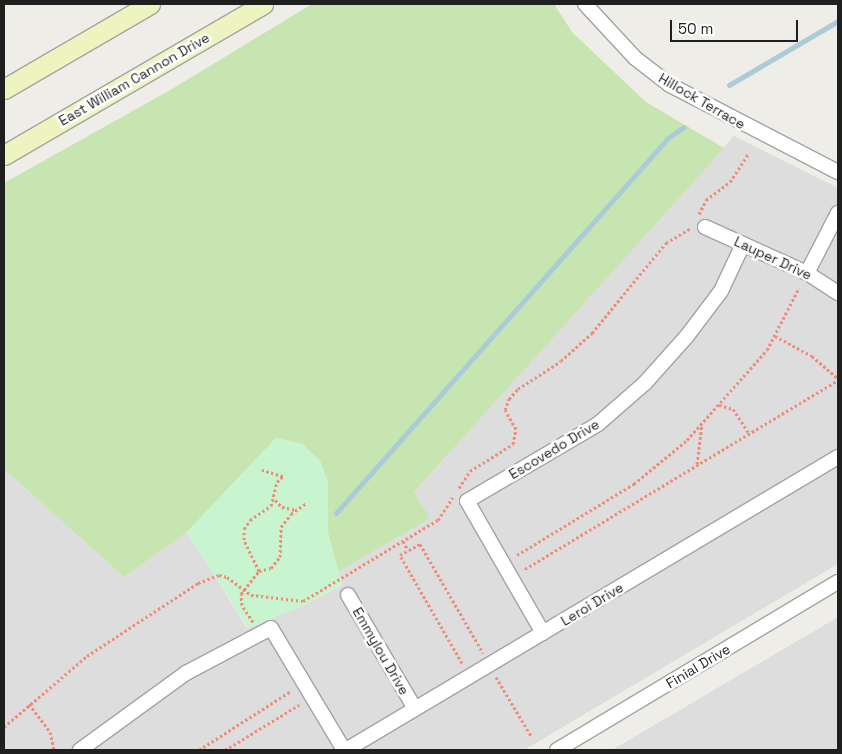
<!DOCTYPE html>
<html>
<head>
<meta charset="utf-8">
<style>
	body { margin:0 }
	#map { position:relative; width:842px; height:754px; overflow:hidden; background:#efede7; font-family:"Space Grotesk",sans-serif }
	div>[style] { position:absolute }
	[style*='--x'] { left:calc(var(--x)*1px); top:calc(var(--y)*1px); width:calc(var(--w)*1px); rotate:calc(var(--a)*1deg) }
	.residential>* { inset:0; background:#ddd }
	.grass>* { inset:0; background:#c7e5b1 }
	.park>* { inset:0; background:#c8f5cf }
	.stream>* { height:5px; margin:-2.5px; padding:0 2.5px; transform-origin:2.5px; border-radius:2.5px; background:#abcbd9 }
	.path>* { height:3px; margin-top:-1.5px; transform-origin:0; background:repeating-linear-gradient(90deg,#ee8d79 0 2.5px,transparent 0 5px) }
	.roads { filter:drop-shadow(1px 0 #a3a3a3) drop-shadow(-1px 0 #a3a3a3) drop-shadow(0 1px #a3a3a3) drop-shadow(0 -1px #a3a3a3) }
	.street>* { height:14px; margin:-7px; padding:0 7px; transform-origin:7px; border-radius:7px; background:#fff }
	.secondary>* { height:19px; margin:-9.5px; padding:0 9.5px; transform-origin:9.5px; border-radius:9.5px; background:#eef4c0 }
	span { translate:-50% -50%; white-space:nowrap; text-align:center; line-height:1.15; -webkit-text-stroke:5px #fff; paint-order:stroke }
	.street-label { font-size:14px; color:#1f1f1f }
	.frame { position:absolute; inset:0; border:5px solid #1f1f1f; pointer-events:none }
	.scale { position:absolute; left:670px; top:20px; width:128px; height:22px; box-sizing:border-box; border:2px solid #1f1f1f; border-top:0; padding-left:6px; font-size:15px; line-height:18px; white-space:nowrap; color:#1f1f1f; -webkit-text-stroke:4px #fff; paint-order:stroke }
</style>
</head>
<body>
<div id="map">
	<div class="residential">
		<i style="clip-path:polygon(734px 136px,838px 188px,838px 564px,524px 750px,4px 750px,4px 469px,124px 577px,187px 532px,247px 628px,307px 604px,342px 585px,338px 572px,429px 518px,414px 492px)"></i>
		<i style="clip-path:polygon(838px 617px,838px 750px,612px 750px)"></i>
	</div>
	<div class="grass">
		<i style="clip-path:polygon(312px 4px,554px 4px,572px 32px,646px 102px,724px 148px,414px 492px,430px 518px,338px 572px,328px 533px,328px 482px,320px 461px,302px 444px,276px 438px,187px 532px,124px 577px,4px 469px,4px 183px,172px 89px)"></i>
	</div>
	<div class="park">
		<i style="clip-path:polygon(276px 438px,302px 444px,320px 461px,328px 482px,328px 533px,342px 584px,307px 604px,248px 628px,187px 532px)"></i>
	</div>
	<div class="stream">
		<i style="--x:729;--y:85;--w:126;--a:-30.4"></i>
		<i style="--x:336;--y:513;--w:501;--a:-48.48"></i>
		<i style="--x:668;--y:138;--w:19;--a:-35"></i>
	</div>
	<div class="path">
		<i style="--x:699;--y:214;--w:16;--a:-63"></i>
		<i style="--x:706;--y:200;--w:30;--a:-37"></i>
		<i style="--x:730;--y:182;--w:33;--a:-57"></i>
		<i style="--x:775;--y:336;--w:42;--a:28.4"></i>
		<i style="--x:812;--y:356;--w:35;--a:41"></i>
		<i style="--x:719;--y:405;--w:15;--a:16"></i>
		<i style="--x:733;--y:409;--w:30;--a:57"></i>
		<i style="--x:697;--y:464;--w:40;--a:-82.9"></i>
		<i style="--x:459;--y:488;--w:20;--a:-57"></i>
		<i style="--x:470;--y:471;--w:51;--a:-32.1"></i>
		<i style="--x:513;--y:444;--w:15;--a:-79"></i>
		<i style="--x:516;--y:429;--w:22;--a:-120"></i>
		<i style="--x:505;--y:410;--w:12;--a:-70"></i>
		<i style="--x:509;--y:399;--w:13;--a:-48"></i>
		<i style="--x:518;--y:389;--w:51;--a:-33.1"></i>
		<i style="--x:561;--y:361;--w:42;--a:-42.1"></i>
		<i style="--x:592;--y:333;--w:117;--a:-50.6"></i>
		<i style="--x:666;--y:243;--w:29;--a:-31"></i>
		<i style="--x:275;--y:500;--w:10;--a:45"></i>
		<i style="--x:282;--y:507;--w:14;--a:12"></i>
		<i style="--x:403;--y:541;--w:10;--a:61"></i>
		<i style="--x:517;--y:555;--w:137;--a:-31.3"></i>
		<i style="--x:634;--y:484;--w:69;--a:-39.7"></i>
		<i style="--x:687;--y:440;--w:120;--a:-48.4"></i>
		<i style="--x:767;--y:350;--w:70;--a:-62.7"></i>
		<i style="--x:525;--y:569;--w:366;--a:-31.1"></i>
		<i style="--x:259;--y:571;--w:34;--a:-116"></i>
		<i style="--x:244;--y:540;--w:11;--a:-90"></i>
		<i style="--x:244;--y:529;--w:11;--a:-56"></i>
		<i style="--x:250;--y:520;--w:25;--a:-34"></i>
		<i style="--x:271;--y:506;--w:25;--a:-76"></i>
		<i style="--x:277;--y:482;--w:8;--a:-45"></i>
		<i style="--x:283;--y:476;--w:22;--a:-164"></i>
		<i style="--x:253;--y:622;--w:20;--a:-123"></i>
		<i style="--x:242;--y:605;--w:11;--a:-95"></i>
		<i style="--x:241;--y:594;--w:29;--a:-52"></i>
		<i style="--x:259;--y:571;--w:12;--a:-14"></i>
		<i style="--x:271;--y:568;--w:14;--a:-51"></i>
		<i style="--x:280;--y:557;--w:30;--a:-88"></i>
		<i style="--x:281;--y:527;--w:16;--a:-52"></i>
		<i style="--x:291;--y:514;--w:19;--a:-35"></i>
		<i style="--x:462;--y:663;--w:125;--a:-119.9"></i>
		<i style="--x:400;--y:555;--w:23;--a:-29"></i>
		<i style="--x:420;--y:544;--w:126;--a:60"></i>
		<i style="--x:496;--y:677;--w:69;--a:59.3"></i>
		<i style="--x:29;--y:704;--w:35;--a:53"></i>
		<i style="--x:50;--y:732;--w:18;--a:77"></i>
		<i style="--x:4;--y:727;--w:109;--a:-40.5"></i>
		<i style="--x:87;--y:656;--w:133;--a:-33.3"></i>
		<i style="--x:198;--y:583;--w:22;--a:-21"></i>
		<i style="--x:219;--y:575;--w:8;--a:14"></i>
		<i style="--x:227;--y:577;--w:30;--a:37"></i>
		<i style="--x:251;--y:595;--w:52;--a:6.6"></i>
		<i style="--x:303;--y:601;--w:157;--a:-31"></i>
		<i style="--x:438;--y:520;--w:27;--a:-57"></i>
		<i style="--x:199;--y:750;--w:109;--a:-32.7"></i>
		<i style="--x:225;--y:750;--w:87;--a:-31.3"></i>
	</div>
	<div class="roads">
		<div class="street">
			<i style="--x:585;--y:4;--w:74;--a:47.2"></i>
			<i style="--x:635;--y:58;--w:44;--a:37.6"></i>
			<i style="--x:670;--y:85;--w:189;--a:27.4"></i>
			<i style="--x:705;--y:227;--w:112;--a:24.3"></i>
			<i style="--x:807;--y:273;--w:37;--a:33"></i>
			<i style="--x:807;--y:273;--w:68;--a:-62.7"></i>
			<i style="--x:348;--y:595;--w:130;--a:59.5"></i>
			<i style="--x:543;--y:633;--w:152;--a:-119.9"></i>
			<i style="--x:467;--y:501;--w:152;--a:-30.4"></i>
			<i style="--x:598;--y:424;--w:62;--a:-41.1"></i>
			<i style="--x:645;--y:383;--w:63;--a:-48.2"></i>
			<i style="--x:687;--y:336;--w:56;--a:-52.9"></i>
			<i style="--x:721;--y:291;--w:52;--a:-64.9"></i>
			<i style="--x:80;--y:750;--w:131;--a:-36"></i>
			<i style="--x:186;--y:673;--w:96;--a:-27.9"></i>
			<i style="--x:271;--y:628;--w:142;--a:59.1"></i>
			<i style="--x:346;--y:750;--w:573;--a:-30.78"></i>
			<i style="--x:557;--y:750;--w:327;--a:-30.9"></i>
		</div>
		<div class="secondary">
			<i style="--x:4;--y:89;--w:169;--a:-30.2"></i>
			<i style="--x:4;--y:155;--w:300;--a:-30.2"></i>
		</div>
	</div>
	<div class="street-label">
		<span style="left:134px;top:79px;rotate:-30deg">East William Cannon Drive</span>
		<span style="left:702px;top:101px;rotate:30deg">Hillock Terrace</span>
		<span style="left:773px;top:258px;rotate:25deg">Lauper Drive</span>
		<span style="left:554px;top:449px;rotate:-31deg">Escovedo Drive</span>
		<span style="left:592px;top:604px;rotate:-31deg">Leroi Drive</span>
		<span style="left:381px;top:651px;rotate:60deg">Emmylou Drive</span>
		<span style="left:698px;top:666px;rotate:-31deg">Finial Drive</span>
	</div>
	<div class="frame"></div>
	<div class="scale">50 m</div>
</div>
</body>
</html>
